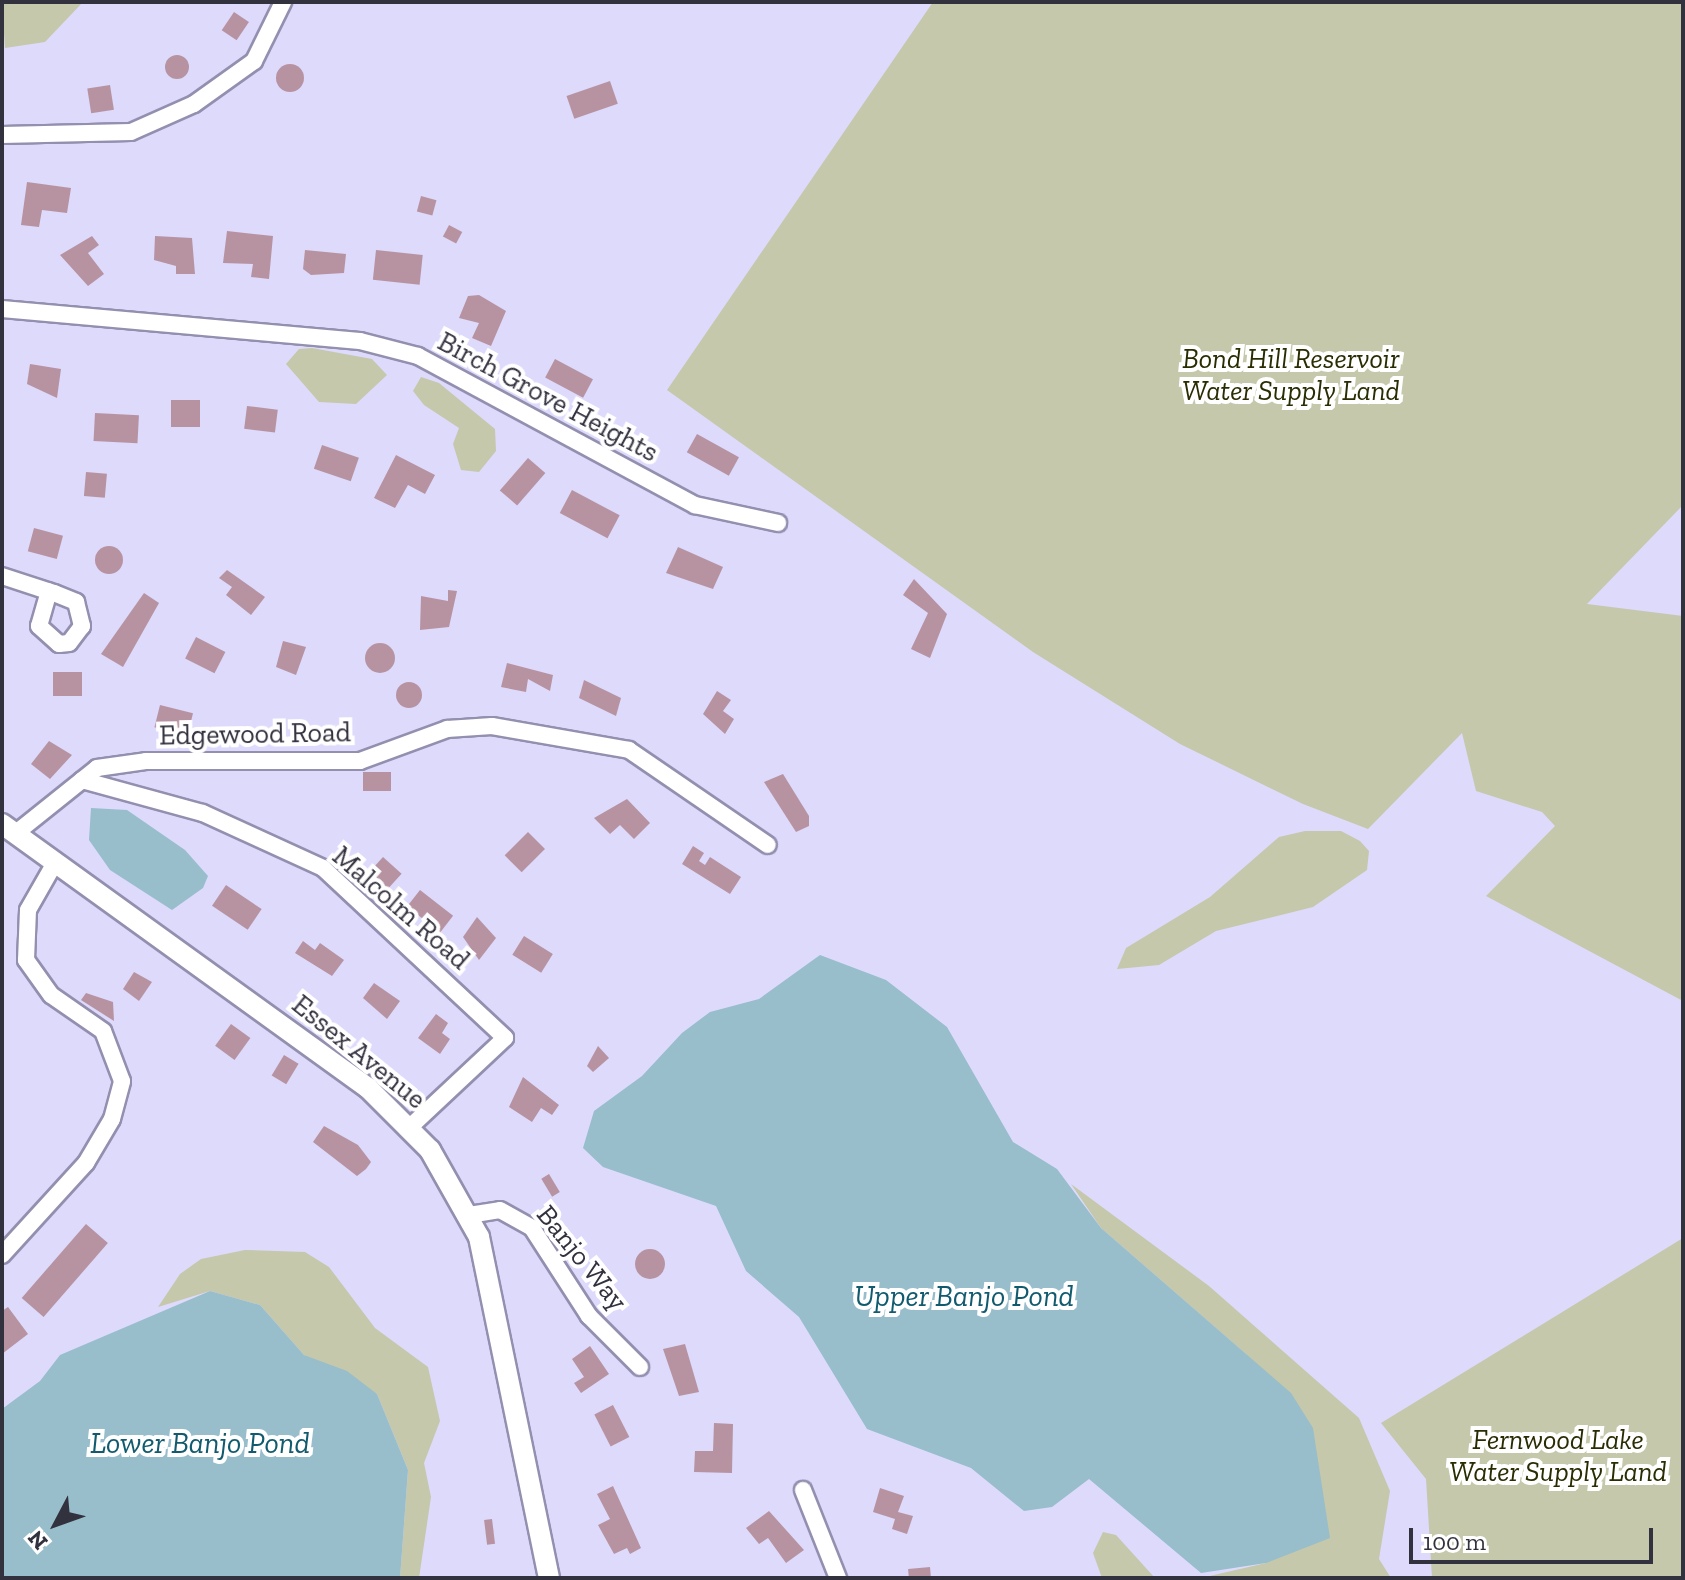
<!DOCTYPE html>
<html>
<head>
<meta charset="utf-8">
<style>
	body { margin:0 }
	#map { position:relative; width:1685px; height:1580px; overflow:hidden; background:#dddafc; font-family:"Zilla Slab",serif }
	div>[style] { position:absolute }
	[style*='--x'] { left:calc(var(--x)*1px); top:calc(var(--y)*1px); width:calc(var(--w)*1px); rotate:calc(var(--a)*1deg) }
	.green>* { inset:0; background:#c5c8ab }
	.water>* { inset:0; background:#98bdcb }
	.building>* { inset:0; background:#b793a2; transform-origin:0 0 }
	.round { border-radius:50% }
	.roads { filter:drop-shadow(2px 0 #938faf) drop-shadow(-2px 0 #938faf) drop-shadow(0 2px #938faf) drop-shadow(0 -2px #938faf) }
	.minor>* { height:16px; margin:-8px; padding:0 8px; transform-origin:8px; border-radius:8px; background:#fff }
	.tertiary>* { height:20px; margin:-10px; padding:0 10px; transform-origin:10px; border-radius:10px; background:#fff }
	span { translate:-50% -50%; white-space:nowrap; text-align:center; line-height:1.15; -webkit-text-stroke:8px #fff; paint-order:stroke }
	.park-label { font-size:28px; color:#2a2c02; font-style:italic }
	.street-label { font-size:28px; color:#32313e }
	.water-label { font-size:30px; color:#125b6f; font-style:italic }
	.frame { position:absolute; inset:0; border:4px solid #32313e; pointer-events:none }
	.north { position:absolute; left:16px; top:1484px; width:80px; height:80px; -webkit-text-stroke:6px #fff; paint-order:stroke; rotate:229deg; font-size:22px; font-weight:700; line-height:32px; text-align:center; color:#32313e }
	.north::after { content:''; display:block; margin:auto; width:28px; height:36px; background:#32313e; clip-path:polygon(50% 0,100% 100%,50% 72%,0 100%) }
	.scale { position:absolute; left:1409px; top:1528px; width:244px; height:36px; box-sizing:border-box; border:4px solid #32313e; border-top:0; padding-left:10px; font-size:24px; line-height:28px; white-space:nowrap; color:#32313e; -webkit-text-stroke:6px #fff; paint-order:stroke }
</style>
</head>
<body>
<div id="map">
	<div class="green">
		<i style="clip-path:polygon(2px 2px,83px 2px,45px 42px,5px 48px)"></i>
		<i style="clip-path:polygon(933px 2px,1683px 2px,1683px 505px,1587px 604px,1683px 616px,1683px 1001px,1486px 896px,1555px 826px,1542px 812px,1476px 791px,1462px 733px,1368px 829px,1303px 804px,1180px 744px,1033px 652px,667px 390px)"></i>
		<i style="clip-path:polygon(312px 348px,372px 359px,387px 375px,356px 404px,319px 402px,286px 364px,299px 349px)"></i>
		<i style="clip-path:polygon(421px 377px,439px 383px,495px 429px,496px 451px,479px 472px,461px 470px,453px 444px,459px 428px,424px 405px,413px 391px)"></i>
		<i style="clip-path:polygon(1305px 831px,1341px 831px,1360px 841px,1369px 851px,1367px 870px,1313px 907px,1216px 931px,1159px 965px,1117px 969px,1126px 948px,1210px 897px,1279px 837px)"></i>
		<i style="clip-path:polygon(1071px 1184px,1209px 1286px,1359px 1418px,1390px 1491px,1379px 1559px,1391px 1578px,1201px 1578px,1266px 1563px,1247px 1355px,1101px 1228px)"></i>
		<i style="clip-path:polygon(1683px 1238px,1683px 1578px,1432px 1578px,1426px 1479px,1381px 1423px)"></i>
		<i style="clip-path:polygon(245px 1250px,305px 1252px,329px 1267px,375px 1328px,428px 1367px,440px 1421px,424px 1463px,431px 1497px,419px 1578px,400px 1578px,408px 1470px,377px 1394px,304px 1355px,260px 1305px,210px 1291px,158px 1307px,180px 1274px,201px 1259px)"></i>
		<i style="clip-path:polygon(1103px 1532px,1116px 1535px,1155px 1578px,1102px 1578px,1093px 1553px)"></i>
	</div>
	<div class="water">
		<i style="clip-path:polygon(91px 808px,127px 810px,185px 850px,208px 876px,203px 888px,172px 910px,110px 870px,89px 840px)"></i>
		<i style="clip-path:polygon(820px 955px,886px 980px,947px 1027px,1013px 1142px,1057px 1169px,1101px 1228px,1291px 1393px,1313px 1428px,1330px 1538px,1266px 1563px,1201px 1573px,1089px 1479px,1052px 1507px,1024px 1511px,971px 1468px,867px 1429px,799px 1317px,746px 1271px,716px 1206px,603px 1167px,583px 1148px,594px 1111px,642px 1076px,682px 1033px,710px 1012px,759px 999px)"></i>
		<i style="clip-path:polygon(210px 1291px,260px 1305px,304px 1355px,347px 1371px,377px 1394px,408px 1470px,400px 1578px,2px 1578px,2px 1409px,40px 1381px,60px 1355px)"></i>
	</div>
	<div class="building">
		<i style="left:234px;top:12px;width:18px;height:22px;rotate:34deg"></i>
		<i class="round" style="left:165px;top:55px;width:24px;height:24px"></i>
		<i class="round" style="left:276px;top:64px;width:28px;height:28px"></i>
		<i style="left:610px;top:81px;width:24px;height:46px;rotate:71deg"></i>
		<i style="left:110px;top:85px;width:25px;height:23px;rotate:81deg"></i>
		<i style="clip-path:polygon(27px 182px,71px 188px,67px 213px,42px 210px,39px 227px,21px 225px)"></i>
		<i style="left:421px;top:196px;width:16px;height:16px;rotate:15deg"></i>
		<i style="left:449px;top:225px;width:15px;height:13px;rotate:28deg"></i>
		<i style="clip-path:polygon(227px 231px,273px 236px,269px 279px,251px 277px,253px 264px,223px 263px)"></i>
		<i style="clip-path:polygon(92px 236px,99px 245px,88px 253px,104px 274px,88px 286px,60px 255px)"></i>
		<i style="clip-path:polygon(155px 236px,192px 238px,195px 274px,176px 274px,176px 266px,154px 260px)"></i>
		<i style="clip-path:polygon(305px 250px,346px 254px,344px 273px,311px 275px,303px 269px)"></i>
		<i style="left:376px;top:250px;width:47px;height:30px;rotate:6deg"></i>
		<i style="clip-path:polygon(479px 295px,506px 311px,491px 346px,472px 338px,479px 323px,459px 318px,468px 296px)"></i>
		<i style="left:555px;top:359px;width:43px;height:21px;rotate:28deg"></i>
		<i style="clip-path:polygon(30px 364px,61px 369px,57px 398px,27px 384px)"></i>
		<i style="left:171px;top:400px;width:29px;height:27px"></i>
		<i style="left:247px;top:406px;width:31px;height:23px;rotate:7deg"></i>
		<i style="left:95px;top:413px;width:44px;height:28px;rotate:3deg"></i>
		<i style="left:697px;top:434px;width:48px;height:21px;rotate:29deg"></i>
		<i style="left:322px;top:445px;width:39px;height:25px;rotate:19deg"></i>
		<i style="clip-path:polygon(396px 455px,435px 475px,425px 494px,408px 485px,395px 508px,374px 498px)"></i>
		<i style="left:528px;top:458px;width:23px;height:43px;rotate:41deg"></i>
		<i style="left:86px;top:472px;width:21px;height:24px;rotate:5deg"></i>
		<i style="left:572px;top:490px;width:54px;height:26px;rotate:28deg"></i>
		<i style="left:34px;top:528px;width:30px;height:24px;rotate:15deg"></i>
		<i class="round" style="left:95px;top:546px;width:28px;height:28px"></i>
		<i style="clip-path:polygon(678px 547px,723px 567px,713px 589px,666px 573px)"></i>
		<i style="clip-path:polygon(227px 570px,265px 597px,251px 615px,226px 595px,232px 587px,219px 578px)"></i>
		<i style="clip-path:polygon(914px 579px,947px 614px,930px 658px,911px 649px,928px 613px,903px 595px)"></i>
		<i style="clip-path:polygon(448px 590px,457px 591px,449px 627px,420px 630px,421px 596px,448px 601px)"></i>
		<i style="clip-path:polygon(144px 593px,159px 603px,123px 667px,101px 654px)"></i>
		<i style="left:196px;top:637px;width:33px;height:24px;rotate:27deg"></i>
		<i style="clip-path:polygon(283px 641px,306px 647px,296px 675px,276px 667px)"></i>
		<i class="round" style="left:365px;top:643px;width:30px;height:30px"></i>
		<i style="clip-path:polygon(507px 663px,553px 675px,550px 691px,528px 679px,526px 692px,501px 687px)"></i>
		<i style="left:53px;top:672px;width:29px;height:24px"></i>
		<i style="clip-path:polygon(584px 680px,621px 698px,616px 716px,579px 698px)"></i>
		<i class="round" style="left:396px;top:682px;width:26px;height:26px"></i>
		<i style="clip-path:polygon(717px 691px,731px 700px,723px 711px,734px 719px,725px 734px,703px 714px)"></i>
		<i style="left:160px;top:705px;width:34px;height:23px;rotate:14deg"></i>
		<i style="clip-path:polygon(49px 741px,72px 755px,50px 779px,31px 764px)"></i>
		<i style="left:391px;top:772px;width:19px;height:28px;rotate:90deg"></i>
		<i style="clip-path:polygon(783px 774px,809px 816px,809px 826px,796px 832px,764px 782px)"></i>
		<i style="clip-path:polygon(627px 799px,650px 823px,634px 839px,620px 825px,610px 834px,594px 818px)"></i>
		<i style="left:528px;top:832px;width:24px;height:33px;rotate:45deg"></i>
		<i style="clip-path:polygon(693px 846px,704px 853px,699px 861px,705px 865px,710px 857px,741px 877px,730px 894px,682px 864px)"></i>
		<i style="left:383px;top:857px;width:25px;height:20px;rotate:42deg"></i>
		<i style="left:226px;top:885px;width:43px;height:25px;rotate:34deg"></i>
		<i style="left:420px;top:890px;width:42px;height:21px;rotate:38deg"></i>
		<i style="clip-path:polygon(477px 917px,496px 938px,479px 960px,463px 937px)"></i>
		<i style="left:524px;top:936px;width:34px;height:22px;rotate:32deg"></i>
		<i style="clip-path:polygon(303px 941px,315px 950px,320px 943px,344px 960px,332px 976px,295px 953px)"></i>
		<i style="clip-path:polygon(134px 972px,152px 982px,139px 1001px,123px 989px)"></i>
		<i style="clip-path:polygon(374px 983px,400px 1001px,387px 1019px,363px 998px)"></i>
		<i style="clip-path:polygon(86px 993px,113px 1002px,114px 1021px,81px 1000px)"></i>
		<i style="clip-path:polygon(436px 1014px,448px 1023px,442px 1033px,450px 1039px,440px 1054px,418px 1038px)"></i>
		<i style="left:231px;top:1024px;width:24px;height:27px;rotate:36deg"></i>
		<i style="clip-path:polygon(598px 1046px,609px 1058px,593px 1072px,587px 1066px)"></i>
		<i style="left:284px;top:1055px;width:17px;height:24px;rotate:31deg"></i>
		<i style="clip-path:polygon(523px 1077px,559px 1105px,552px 1115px,541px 1108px,532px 1122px,509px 1107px)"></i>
		<i style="clip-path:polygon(324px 1126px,358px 1145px,371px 1162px,366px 1169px,357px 1176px,313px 1142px)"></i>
		<i style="left:549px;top:1174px;width:21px;height:9px;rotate:59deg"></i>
		<i style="left:86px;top:1224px;width:29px;height:98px;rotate:41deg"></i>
		<i class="round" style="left:635px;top:1249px;width:30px;height:30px"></i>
		<i style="clip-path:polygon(8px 1307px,28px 1334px,2px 1354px,2px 1311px)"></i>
		<i style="clip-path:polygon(685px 1344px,699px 1392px,679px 1396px,663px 1349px)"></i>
		<i style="clip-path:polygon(590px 1346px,609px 1374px,581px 1393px,574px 1383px,584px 1377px,572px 1359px)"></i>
		<i style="left:613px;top:1405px;width:36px;height:21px;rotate:63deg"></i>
		<i style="clip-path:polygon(714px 1423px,733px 1424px,732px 1473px,694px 1472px,695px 1451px,713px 1451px)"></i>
		<i style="clip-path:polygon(613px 1486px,641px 1548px,630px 1554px,627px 1548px,614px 1554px,598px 1525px,610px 1519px,597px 1494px)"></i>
		<i style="clip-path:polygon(880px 1488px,904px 1496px,898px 1512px,913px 1516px,907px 1534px,892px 1529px,895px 1519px,873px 1512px)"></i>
		<i style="clip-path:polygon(769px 1511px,804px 1550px,786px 1563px,768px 1538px,759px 1544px,746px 1528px)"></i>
		<i style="left:492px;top:1519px;width:25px;height:8px;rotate:83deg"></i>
		<i style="left:930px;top:1567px;width:11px;height:22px;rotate:85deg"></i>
	</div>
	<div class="roads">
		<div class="minor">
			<i style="--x:2;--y:135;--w:129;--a:-1.3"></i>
			<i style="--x:131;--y:132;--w:69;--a:-24"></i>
			<i style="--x:194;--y:104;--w:74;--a:-35.6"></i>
			<i style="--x:254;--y:61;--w:66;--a:-63.8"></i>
			<i style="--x:2;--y:309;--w:359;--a:5.1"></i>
			<i style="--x:360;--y:341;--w:60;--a:14.5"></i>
			<i style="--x:418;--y:356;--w:315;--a:28.3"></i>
			<i style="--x:695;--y:505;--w:85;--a:12.2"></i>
			<i style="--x:2;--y:576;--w:55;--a:18.1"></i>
			<i style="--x:54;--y:593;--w:24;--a:22"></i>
			<i style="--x:76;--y:602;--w:25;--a:76"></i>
			<i style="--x:82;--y:626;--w:21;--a:127"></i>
			<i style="--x:69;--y:643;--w:10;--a:174"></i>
			<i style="--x:59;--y:644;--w:27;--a:-138"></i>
			<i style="--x:39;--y:626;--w:36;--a:-74"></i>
			<i style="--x:82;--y:780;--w:125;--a:15.3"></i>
			<i style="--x:203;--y:813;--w:132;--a:24.6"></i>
			<i style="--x:323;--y:868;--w:249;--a:43"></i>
			<i style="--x:505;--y:1038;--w:130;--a:136.9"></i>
			<i style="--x:16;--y:833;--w:104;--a:-38.7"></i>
			<i style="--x:97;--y:768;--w:49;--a:-8.1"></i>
			<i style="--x:146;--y:761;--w:214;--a:0"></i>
			<i style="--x:360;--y:761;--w:93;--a:-20.2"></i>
			<i style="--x:447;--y:729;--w:45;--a:-3.8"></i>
			<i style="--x:492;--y:726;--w:139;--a:9.9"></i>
			<i style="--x:629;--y:750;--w:168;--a:34.4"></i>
			<i style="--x:469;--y:1215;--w:31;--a:-9"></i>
			<i style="--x:500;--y:1210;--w:37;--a:29"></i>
			<i style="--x:532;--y:1228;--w:105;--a:57.1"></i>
			<i style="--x:589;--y:1316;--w:72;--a:45"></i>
			<i style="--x:2;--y:1255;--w:125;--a:-47.6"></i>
			<i style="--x:86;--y:1163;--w:51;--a:-59.4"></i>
			<i style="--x:112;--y:1119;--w:39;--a:-75"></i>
			<i style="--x:122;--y:1081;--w:53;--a:-110.8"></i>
			<i style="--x:103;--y:1031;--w:63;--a:-145.3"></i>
			<i style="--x:51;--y:995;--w:43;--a:-125.5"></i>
			<i style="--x:26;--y:960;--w:50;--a:-87.7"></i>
			<i style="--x:28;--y:910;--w:56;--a:-60.3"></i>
			<i style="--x:803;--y:1490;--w:95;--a:68.3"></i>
		</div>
		<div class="tertiary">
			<i style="--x:2;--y:824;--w:451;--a:35.8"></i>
			<i style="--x:368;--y:1088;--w:88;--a:45"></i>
			<i style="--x:430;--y:1150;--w:100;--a:60.6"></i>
			<i style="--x:479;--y:1237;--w:348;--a:78.4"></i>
		</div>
	</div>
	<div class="park-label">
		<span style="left:1291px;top:375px">Bond Hill Reservoir<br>Water Supply Land</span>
		<span style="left:1558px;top:1456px">Fernwood Lake<br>Water Supply Land</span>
	</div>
	<div class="street-label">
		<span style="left:548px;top:397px;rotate:28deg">Birch Grove Heights</span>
		<span style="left:255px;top:734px;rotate:-1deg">Edgewood Road</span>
		<span style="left:401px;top:908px;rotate:41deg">Malcolm Road</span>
		<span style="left:359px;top:1052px;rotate:39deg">Essex Avenue</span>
		<span style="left:582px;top:1258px;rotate:51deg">Banjo Way</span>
	</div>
	<div class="water-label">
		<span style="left:964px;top:1296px">Upper Banjo Pond</span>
		<span style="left:200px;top:1443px">Lower Banjo Pond</span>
	</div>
	<div class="frame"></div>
	<div class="north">N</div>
	<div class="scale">100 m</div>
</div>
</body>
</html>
